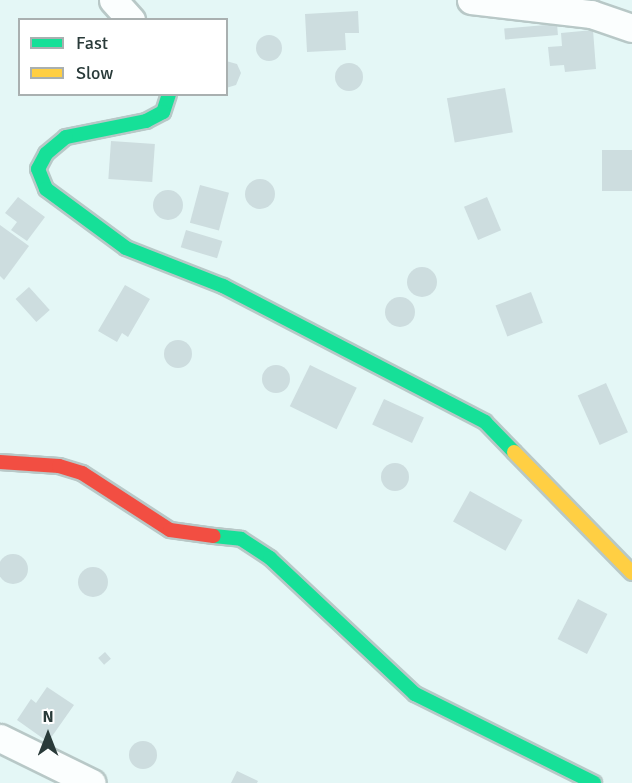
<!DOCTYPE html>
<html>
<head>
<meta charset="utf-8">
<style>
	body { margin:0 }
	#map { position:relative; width:632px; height:783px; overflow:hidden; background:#e4f7f6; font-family:Signika,sans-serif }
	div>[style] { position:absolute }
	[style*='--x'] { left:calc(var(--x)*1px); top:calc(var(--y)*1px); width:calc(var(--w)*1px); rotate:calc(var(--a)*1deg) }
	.building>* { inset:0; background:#cddddf; transform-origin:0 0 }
	.round { border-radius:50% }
	.roads { filter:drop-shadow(2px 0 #b8c8c7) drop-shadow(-2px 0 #b8c8c7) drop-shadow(0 2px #b8c8c7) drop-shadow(0 -2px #b8c8c7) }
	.street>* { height:27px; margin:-13.5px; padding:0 13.5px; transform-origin:13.5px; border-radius:13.5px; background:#fbfefe }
	.fast>* { height:14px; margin:-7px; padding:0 7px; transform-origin:7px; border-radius:7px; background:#16e098 }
	.slow>* { height:14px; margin:-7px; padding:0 7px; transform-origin:7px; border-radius:7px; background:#ffcf43 }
	.jam>* { height:14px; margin:-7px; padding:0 7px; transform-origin:7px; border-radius:7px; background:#f24e42 }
	span { translate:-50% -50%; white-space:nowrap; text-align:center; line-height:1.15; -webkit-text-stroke:4.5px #fff; paint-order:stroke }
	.legend { position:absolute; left:18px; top:18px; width:210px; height:78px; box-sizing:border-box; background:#fff; border:2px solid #a9b0b0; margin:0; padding:8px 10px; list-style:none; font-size:18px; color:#293a39 }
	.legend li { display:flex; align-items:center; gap:12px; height:30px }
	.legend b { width:30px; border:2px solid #a9b0b0 }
	.north { position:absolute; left:18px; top:705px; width:60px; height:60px; -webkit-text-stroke:4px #fff; paint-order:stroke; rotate:0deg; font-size:16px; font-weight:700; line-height:24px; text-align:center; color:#293a39 }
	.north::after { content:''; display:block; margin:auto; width:21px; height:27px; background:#293a39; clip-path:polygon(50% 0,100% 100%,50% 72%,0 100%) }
</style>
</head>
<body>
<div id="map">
	<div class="building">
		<i style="clip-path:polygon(358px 11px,359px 33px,345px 33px,346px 50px,307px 52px,305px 14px)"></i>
		<i style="left:557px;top:24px;width:11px;height:53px;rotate:85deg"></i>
		<i style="clip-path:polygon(593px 30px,596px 69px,565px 72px,564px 65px,550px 66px,548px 47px,562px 46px,561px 33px)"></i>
		<i class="round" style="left:256px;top:35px;width:26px;height:26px"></i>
		<i style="clip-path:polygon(226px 61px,237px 64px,241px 73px,236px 85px,226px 88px)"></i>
		<i class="round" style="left:335px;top:63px;width:28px;height:28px"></i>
		<i style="left:505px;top:88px;width:45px;height:59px;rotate:80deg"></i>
		<i style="left:111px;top:141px;width:44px;height:38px;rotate:4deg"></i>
		<i style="left:632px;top:150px;width:41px;height:30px;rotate:90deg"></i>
		<i class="round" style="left:245px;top:179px;width:30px;height:30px"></i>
		<i style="left:200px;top:185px;width:30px;height:39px;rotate:15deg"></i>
		<i class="round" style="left:153px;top:190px;width:30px;height:30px"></i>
		<i style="clip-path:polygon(18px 197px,45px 217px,27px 241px,11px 230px,17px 222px,5px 213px)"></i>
		<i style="left:487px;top:197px;width:36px;height:25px;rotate:67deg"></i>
		<i style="clip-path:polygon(0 225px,29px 246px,4px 280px,0 276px)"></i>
		<i style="left:186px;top:230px;width:38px;height:18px;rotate:17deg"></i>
		<i class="round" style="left:407px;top:267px;width:30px;height:30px"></i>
		<i style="clip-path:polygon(125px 285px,150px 299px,128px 337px,122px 333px,117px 342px,98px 331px)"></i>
		<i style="left:29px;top:287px;width:31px;height:18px;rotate:48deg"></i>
		<i style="left:531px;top:292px;width:33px;height:38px;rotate:69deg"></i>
		<i class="round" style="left:385px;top:297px;width:30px;height:30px"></i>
		<i class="round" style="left:164px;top:340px;width:28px;height:28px"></i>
		<i class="round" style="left:262px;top:365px;width:28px;height:28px"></i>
		<i style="left:310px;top:365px;width:52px;height:46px;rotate:26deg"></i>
		<i style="left:606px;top:383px;width:54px;height:31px;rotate:66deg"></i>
		<i style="left:384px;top:399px;width:44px;height:28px;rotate:25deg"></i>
		<i class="round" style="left:381px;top:463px;width:28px;height:28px"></i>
		<i style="left:470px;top:491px;width:60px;height:35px;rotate:29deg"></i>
		<i class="round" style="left:-2px;top:554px;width:30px;height:30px"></i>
		<i class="round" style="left:78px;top:567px;width:30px;height:30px"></i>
		<i style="left:578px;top:599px;width:33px;height:45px;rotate:27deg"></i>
		<i style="left:105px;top:652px;width:9px;height:9px;rotate:49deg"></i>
		<i style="clip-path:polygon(47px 687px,74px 705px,48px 742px,17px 720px,31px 699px,36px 703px)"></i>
		<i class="round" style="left:129px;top:741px;width:28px;height:28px"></i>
		<i style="clip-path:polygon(237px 771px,258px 781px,257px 783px,231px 783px)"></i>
	</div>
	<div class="roads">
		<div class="street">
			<i style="--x:113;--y:0;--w:27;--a:48"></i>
			<i style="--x:471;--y:0;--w:121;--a:6.7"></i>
			<i style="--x:591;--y:14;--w:43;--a:18.9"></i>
			<i style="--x:0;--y:738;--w:102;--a:26.1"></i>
		</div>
		<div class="fast">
			<i style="--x:169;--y:94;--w:19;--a:108"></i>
			<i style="--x:163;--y:112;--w:19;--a:152"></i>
			<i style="--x:146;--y:121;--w:82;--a:168.7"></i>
			<i style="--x:66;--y:137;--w:26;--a:140"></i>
			<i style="--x:46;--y:154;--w:17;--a:118"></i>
			<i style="--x:38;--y:169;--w:22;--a:68"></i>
			<i style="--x:46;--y:189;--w:99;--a:36.4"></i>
			<i style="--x:126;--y:248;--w:104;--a:21.4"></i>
			<i style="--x:223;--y:286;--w:295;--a:27.4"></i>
			<i style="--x:485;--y:422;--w:42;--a:46"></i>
			<i style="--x:214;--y:536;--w:27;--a:6"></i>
			<i style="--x:241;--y:539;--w:35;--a:33"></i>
			<i style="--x:270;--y:558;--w:199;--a:43.2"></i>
			<i style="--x:415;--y:694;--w:200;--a:26.4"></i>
		</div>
		<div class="slow">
			<i style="--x:514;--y:452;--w:169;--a:45.7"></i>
		</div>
		<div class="jam">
			<i style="--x:0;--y:462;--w:59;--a:3.9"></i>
			<i style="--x:59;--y:466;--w:24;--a:17"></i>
			<i style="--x:82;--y:473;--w:105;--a:32.9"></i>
			<i style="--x:170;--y:530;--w:44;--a:7.8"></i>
		</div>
	</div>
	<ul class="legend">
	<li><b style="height:8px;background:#16e098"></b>Fast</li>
	<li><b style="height:8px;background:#ffcf43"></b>Slow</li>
	</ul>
	<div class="north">N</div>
</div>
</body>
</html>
